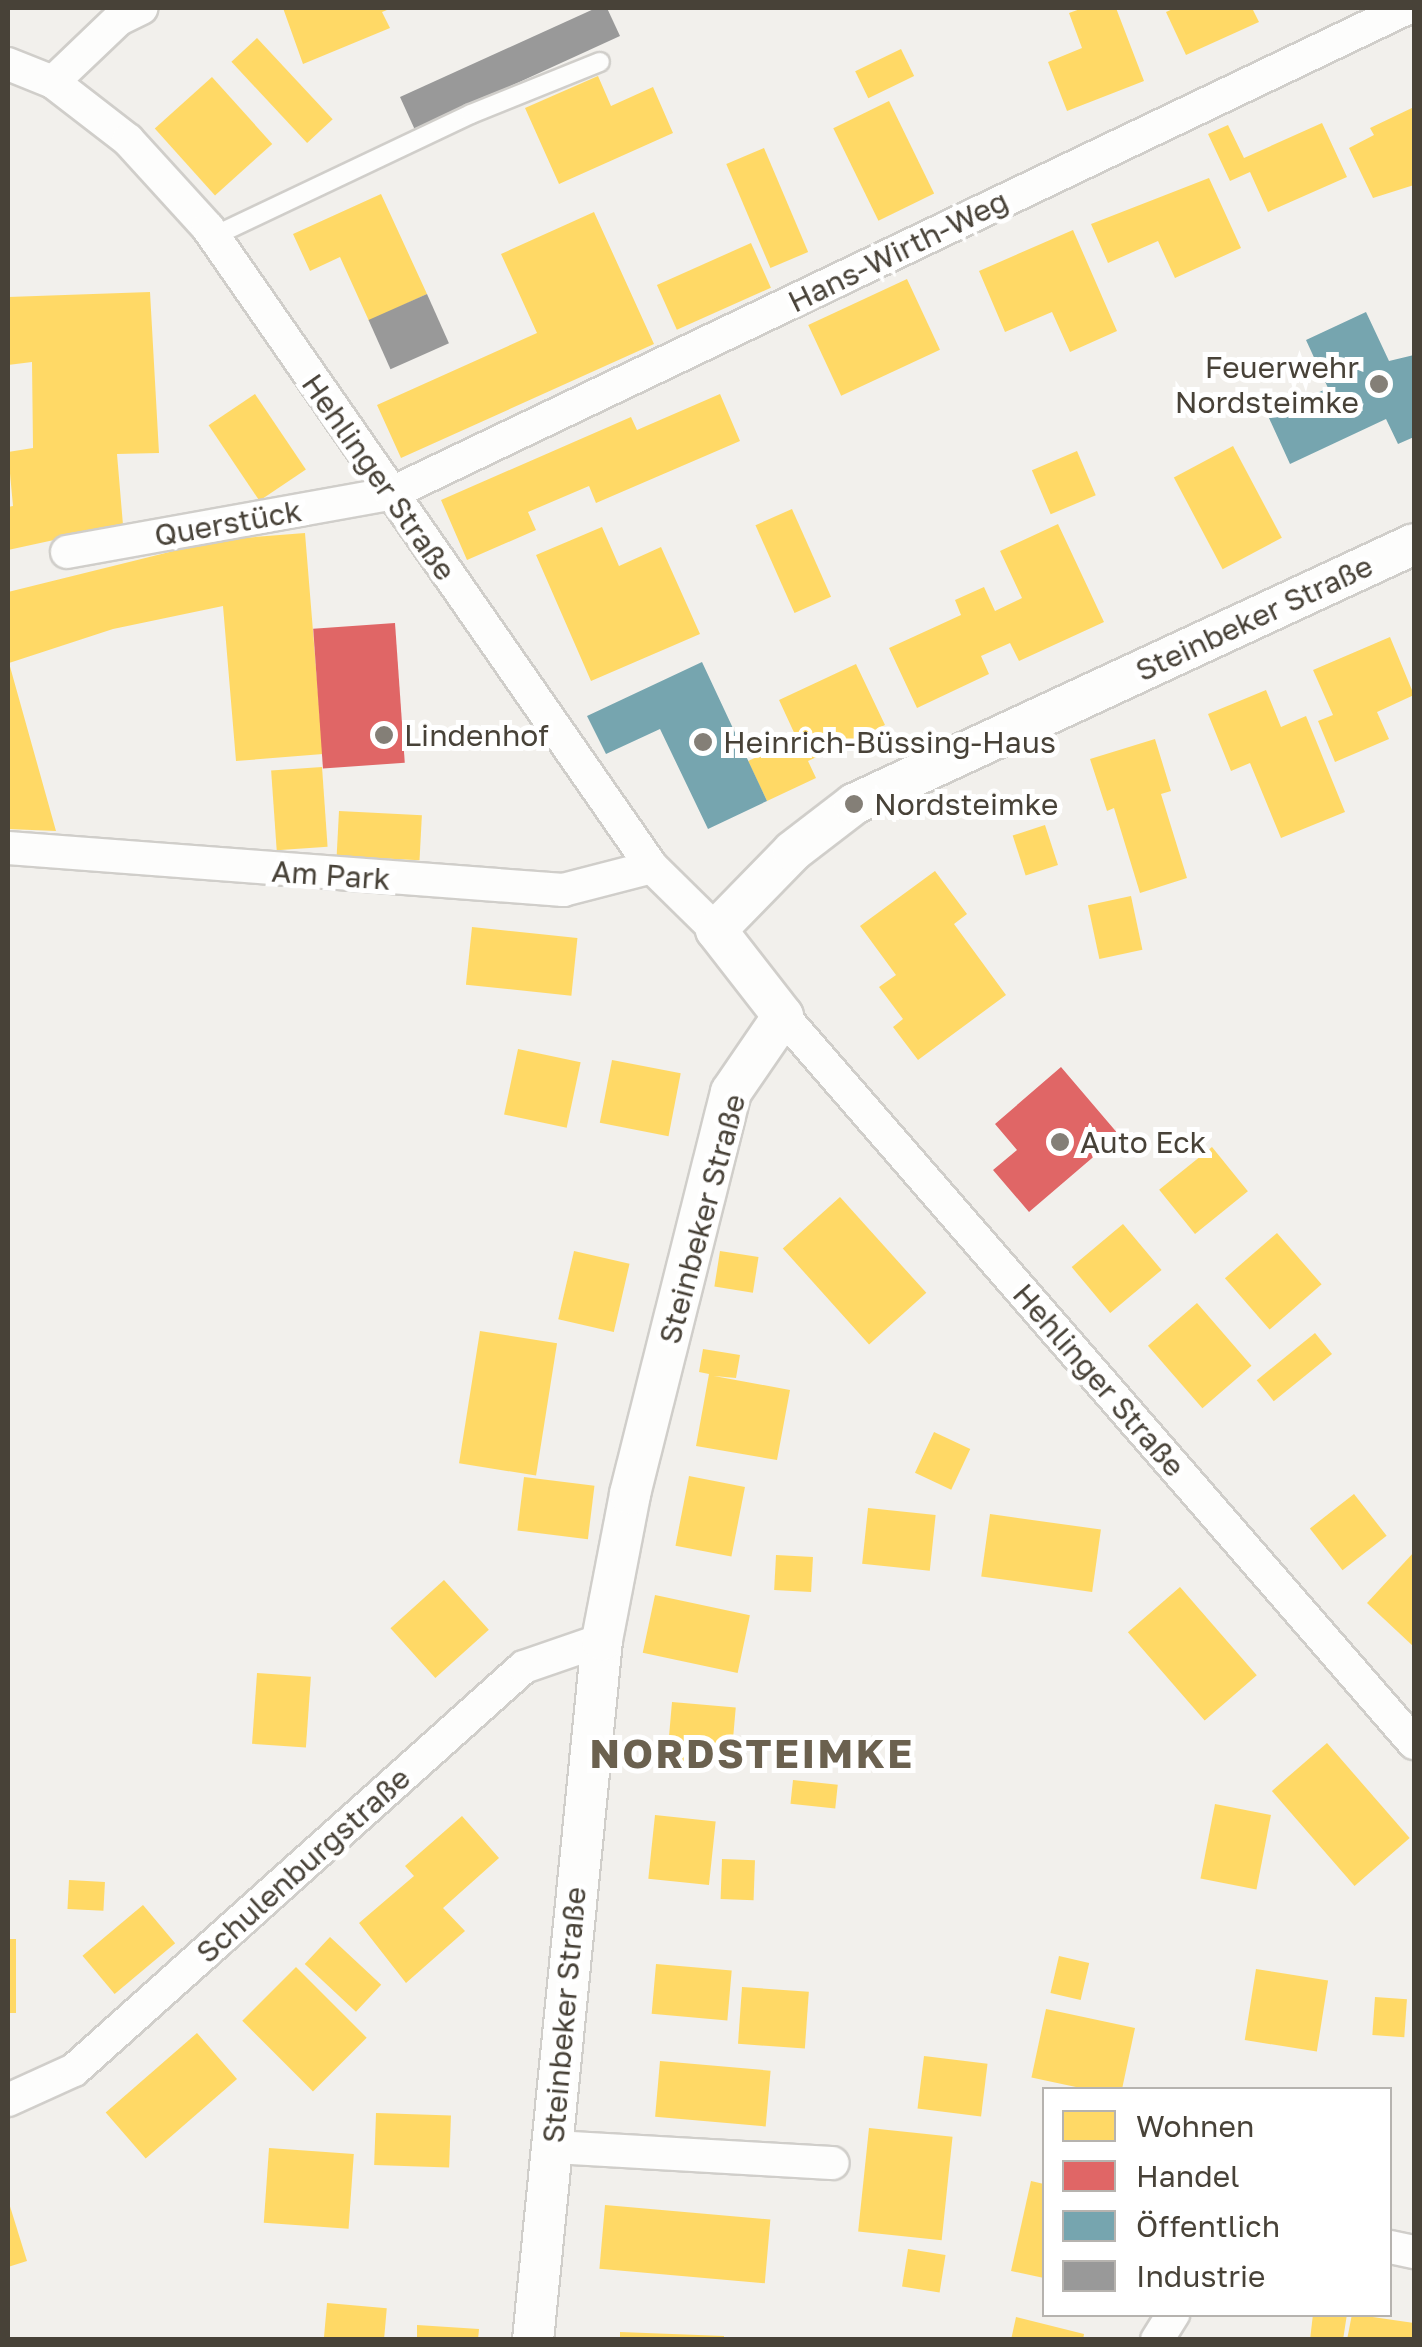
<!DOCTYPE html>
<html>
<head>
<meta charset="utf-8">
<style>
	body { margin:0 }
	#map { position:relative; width:1422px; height:2347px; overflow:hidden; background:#f2f0ec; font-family:"Golos Text",sans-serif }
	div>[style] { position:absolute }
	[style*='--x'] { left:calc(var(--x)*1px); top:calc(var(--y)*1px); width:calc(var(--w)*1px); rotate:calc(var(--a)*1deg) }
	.homes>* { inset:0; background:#ffd966; transform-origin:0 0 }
	.shops>* { inset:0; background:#e06666; transform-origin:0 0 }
	.public>* { inset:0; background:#76a5af }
	.industry>* { inset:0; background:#999; transform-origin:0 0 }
	.roads { filter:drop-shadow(2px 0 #d0ceca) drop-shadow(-2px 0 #d0ceca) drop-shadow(0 2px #d0ceca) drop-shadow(0 -2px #d0ceca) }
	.service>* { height:18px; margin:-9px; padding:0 9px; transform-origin:9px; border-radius:9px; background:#fdfdfc }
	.minor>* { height:32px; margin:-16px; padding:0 16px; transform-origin:16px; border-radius:16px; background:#fdfdfc }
	.tertiary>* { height:40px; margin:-20px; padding:0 20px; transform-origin:20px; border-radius:20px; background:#fdfdfc }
	.dots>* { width:28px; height:28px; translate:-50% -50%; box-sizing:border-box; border:5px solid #fff; border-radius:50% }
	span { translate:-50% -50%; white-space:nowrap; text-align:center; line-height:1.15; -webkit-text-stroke:10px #fff; paint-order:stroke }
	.street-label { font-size:30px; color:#484238 }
	.poi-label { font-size:30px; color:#484238 }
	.right { translate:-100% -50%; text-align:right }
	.left { translate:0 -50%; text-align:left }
	.district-label { font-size:40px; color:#6b614f; font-weight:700; letter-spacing:2.5px }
	.frame { position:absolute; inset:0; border:10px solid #484238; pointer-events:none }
	.legend { position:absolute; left:1042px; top:2087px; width:350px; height:230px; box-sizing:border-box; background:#fff; border:2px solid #b6b3af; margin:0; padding:12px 18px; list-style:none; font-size:30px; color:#484238 }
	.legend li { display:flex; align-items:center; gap:20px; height:50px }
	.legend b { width:50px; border:2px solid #b6b3af }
</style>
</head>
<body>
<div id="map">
	<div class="homes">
		<i style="clip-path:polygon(283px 8px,392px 8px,382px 12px,390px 28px,303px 64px)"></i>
		<i style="clip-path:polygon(1083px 8px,1116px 8px,1144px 81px,1067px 111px,1048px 62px,1082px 48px,1069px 13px)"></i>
		<i style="clip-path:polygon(1175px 8px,1252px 8px,1259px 22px,1186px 55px,1166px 12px)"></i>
		<i style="left:257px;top:38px;width:111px;height:35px;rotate:47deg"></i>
		<i style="left:901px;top:49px;width:30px;height:51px;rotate:64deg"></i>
		<i style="clip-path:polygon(598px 76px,611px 106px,653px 87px,673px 133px,559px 184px,525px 108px)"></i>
		<i style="left:212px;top:77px;width:90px;height:77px;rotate:48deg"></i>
		<i style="left:889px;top:101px;width:103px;height:62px;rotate:64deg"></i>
		<i style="clip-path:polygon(1414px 107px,1414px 185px,1373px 198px,1349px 148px,1374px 135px,1370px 128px)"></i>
		<i style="clip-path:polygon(1322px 123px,1347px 177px,1268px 212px,1250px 172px,1230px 181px,1208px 134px,1228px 125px,1244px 158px)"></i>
		<i style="left:764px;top:148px;width:113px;height:41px;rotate:67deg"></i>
		<i style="clip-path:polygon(1209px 178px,1241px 248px,1175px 278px,1158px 241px,1108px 263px,1091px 224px)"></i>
		<i style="clip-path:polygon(381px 194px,427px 294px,369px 321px,340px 257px,310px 271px,293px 234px)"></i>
		<i style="clip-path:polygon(594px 212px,654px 344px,401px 458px,377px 405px,537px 333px,501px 254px)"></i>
		<i style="clip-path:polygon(1073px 230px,1117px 331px,1070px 352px,1052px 312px,1005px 332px,979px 271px)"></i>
		<i style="left:751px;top:243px;width:49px;height:103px;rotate:66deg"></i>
		<i style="left:907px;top:279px;width:78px;height:109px;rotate:65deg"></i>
		<i style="clip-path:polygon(150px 292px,159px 453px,117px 454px,123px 525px,8px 550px,8px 507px,13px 506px,8px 452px,33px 448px,32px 362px,8px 365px,8px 297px)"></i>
		<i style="left:255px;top:394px;width:91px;height:56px;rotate:56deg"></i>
		<i style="clip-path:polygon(720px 394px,740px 441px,596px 503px,589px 486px,528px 512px,536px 530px,467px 560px,441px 500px,631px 417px,637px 430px)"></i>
		<i style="left:1233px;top:446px;width:104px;height:67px;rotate:62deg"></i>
		<i style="left:1077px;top:451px;width:48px;height:49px;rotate:67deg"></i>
		<i style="left:792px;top:509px;width:96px;height:40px;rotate:66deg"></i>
		<i style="clip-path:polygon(1058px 524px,1104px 622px,1019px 661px,1010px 643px,981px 656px,989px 674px,917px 708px,889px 648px,961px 615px,955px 600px,984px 587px,995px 611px,1022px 598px,1000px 551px)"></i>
		<i style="clip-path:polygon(602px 527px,619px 566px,661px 547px,700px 634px,591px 681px,536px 555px)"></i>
		<i style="clip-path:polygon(305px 533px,323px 754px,236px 761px,223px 606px,113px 629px,9px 663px,56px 831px,8px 829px,8px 592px,218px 540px)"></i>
		<i style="clip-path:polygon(1390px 637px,1414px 695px,1377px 712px,1389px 739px,1335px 762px,1318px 721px,1333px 715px,1313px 670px)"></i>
		<i style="clip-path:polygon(856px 664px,885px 725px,808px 761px,816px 778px,767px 801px,748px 761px,797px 739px,779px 700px)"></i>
		<i style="clip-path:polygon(1266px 690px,1281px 727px,1306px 716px,1345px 812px,1281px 838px,1250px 763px,1231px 771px,1208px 714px)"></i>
		<i style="clip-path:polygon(1155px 739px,1171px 791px,1161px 794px,1187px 878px,1140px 893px,1114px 808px,1107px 811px,1090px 759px)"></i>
		<i style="left:322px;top:767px;width:80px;height:51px;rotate:86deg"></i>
		<i style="left:339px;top:811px;width:83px;height:45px;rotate:3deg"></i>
		<i style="left:1045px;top:825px;width:42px;height:34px;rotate:72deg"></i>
		<i style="clip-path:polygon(935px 871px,967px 914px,954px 924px,1006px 995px,918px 1060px,893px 1027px,903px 1019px,879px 987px,896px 975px,860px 926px)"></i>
		<i style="left:1131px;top:896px;width:55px;height:44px;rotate:78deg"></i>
		<i style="left:472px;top:927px;width:106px;height:58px;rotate:6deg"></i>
		<i style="left:518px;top:1049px;width:64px;height:67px;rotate:12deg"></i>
		<i style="left:612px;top:1060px;width:70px;height:64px;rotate:11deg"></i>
		<i style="left:1212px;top:1147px;width:57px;height:68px;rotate:51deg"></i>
		<i style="left:840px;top:1197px;width:129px;height:77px;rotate:48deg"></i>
		<i style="left:1123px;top:1224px;width:60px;height:67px;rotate:50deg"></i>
		<i style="left:1277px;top:1233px;width:68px;height:69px;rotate:49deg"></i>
		<i style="left:574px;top:1251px;width:57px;height:70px;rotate:13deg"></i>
		<i style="left:720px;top:1251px;width:39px;height:36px;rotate:9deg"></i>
		<i style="left:1197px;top:1303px;width:83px;height:65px;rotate:49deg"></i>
		<i style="left:480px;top:1331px;width:78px;height:134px;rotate:9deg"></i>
		<i style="left:1315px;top:1333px;width:27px;height:75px;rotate:51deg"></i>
		<i style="clip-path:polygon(703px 1349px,740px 1355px,736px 1378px,714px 1376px,790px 1390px,777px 1460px,696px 1446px,709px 1374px,699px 1372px)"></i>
		<i style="left:934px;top:1432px;width:40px;height:45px;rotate:25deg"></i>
		<i style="left:689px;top:1476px;width:57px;height:71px;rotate:11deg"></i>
		<i style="left:524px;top:1477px;width:71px;height:54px;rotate:7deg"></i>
		<i style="left:1354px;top:1494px;width:53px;height:56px;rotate:52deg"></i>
		<i style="left:868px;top:1508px;width:68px;height:56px;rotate:6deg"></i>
		<i style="left:990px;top:1514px;width:112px;height:63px;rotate:8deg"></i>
		<i style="clip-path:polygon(1414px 1552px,1414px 1647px,1367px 1603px)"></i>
		<i style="left:776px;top:1555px;width:37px;height:35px;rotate:3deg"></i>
		<i style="left:444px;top:1580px;width:67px;height:72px;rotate:48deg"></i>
		<i style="left:1180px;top:1587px;width:117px;height:69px;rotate:49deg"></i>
		<i style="left:655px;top:1595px;width:97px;height:59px;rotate:12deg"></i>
		<i style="left:257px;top:1673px;width:54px;height:71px;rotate:4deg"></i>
		<i style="left:672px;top:1702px;width:64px;height:58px;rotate:5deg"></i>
		<i style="left:1327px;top:1743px;width:126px;height:73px;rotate:49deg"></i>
		<i style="left:793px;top:1780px;width:45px;height:24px;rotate:6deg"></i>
		<i style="left:1215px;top:1804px;width:57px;height:76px;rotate:11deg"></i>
		<i style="left:655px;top:1815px;width:61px;height:64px;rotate:6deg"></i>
		<i style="clip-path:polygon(462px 1816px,499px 1858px,443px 1908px,465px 1931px,406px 1983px,359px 1923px,414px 1876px,405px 1866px)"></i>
		<i style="left:722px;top:1859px;width:33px;height:40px;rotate:2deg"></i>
		<i style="left:69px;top:1880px;width:36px;height:29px;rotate:3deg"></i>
		<i style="left:143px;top:1905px;width:50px;height:79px;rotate:50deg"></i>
		<i style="left:330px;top:1937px;width:70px;height:37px;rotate:43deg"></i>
		<i style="left:8px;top:1939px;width:8px;height:74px"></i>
		<i style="left:1059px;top:1956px;width:31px;height:38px;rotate:13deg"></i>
		<i style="left:656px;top:1964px;width:76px;height:50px;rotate:5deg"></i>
		<i style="left:296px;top:1967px;width:100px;height:76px;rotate:45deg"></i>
		<i style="left:1256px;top:1969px;width:73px;height:72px;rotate:9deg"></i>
		<i style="left:742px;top:1987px;width:67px;height:57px;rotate:4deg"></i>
		<i style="left:1375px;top:1997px;width:32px;height:38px;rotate:4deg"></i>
		<i style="left:1046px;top:2009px;width:91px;height:70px;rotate:12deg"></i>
		<i style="left:197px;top:2033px;width:61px;height:121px;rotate:49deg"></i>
		<i style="left:924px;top:2056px;width:64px;height:53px;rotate:7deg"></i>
		<i style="left:660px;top:2061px;width:111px;height:56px;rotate:5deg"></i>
		<i style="left:376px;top:2113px;width:75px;height:52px;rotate:2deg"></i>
		<i style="left:869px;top:2128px;width:84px;height:104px;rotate:6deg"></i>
		<i style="left:269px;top:2148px;width:85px;height:75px;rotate:4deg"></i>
		<i style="clip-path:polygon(1031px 2181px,1044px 2184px,1044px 2278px,1011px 2271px)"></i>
		<i style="clip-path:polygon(8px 2200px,27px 2261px,8px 2267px)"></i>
		<i style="left:605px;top:2205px;width:166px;height:64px;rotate:5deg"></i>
		<i style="left:908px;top:2249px;width:38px;height:38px;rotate:9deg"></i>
		<i style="left:327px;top:2303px;width:60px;height:37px;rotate:5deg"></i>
		<i style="clip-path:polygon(1313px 2314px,1347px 2314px,1343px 2340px,1310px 2340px)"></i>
		<i style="clip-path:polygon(1352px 2314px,1414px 2323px,1414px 2340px,1347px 2340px)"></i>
		<i style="clip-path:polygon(1016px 2317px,1084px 2334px,1083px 2340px,1011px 2340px)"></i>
		<i style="clip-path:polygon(417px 2325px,479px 2329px,478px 2340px,417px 2340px)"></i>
		<i style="clip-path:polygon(620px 2332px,724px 2336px,724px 2340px,620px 2340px)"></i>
	</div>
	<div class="shops">
		<i style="left:395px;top:623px;width:140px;height:82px;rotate:86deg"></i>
		<i style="clip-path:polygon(1061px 1067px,1119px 1135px,1029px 1212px,993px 1170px,1017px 1150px,995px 1124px)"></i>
	</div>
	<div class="public">
		<i style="clip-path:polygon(1366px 312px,1389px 361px,1414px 355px,1414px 437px,1398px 444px,1386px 419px,1290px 464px,1268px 416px,1328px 388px,1306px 340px)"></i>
		<i style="clip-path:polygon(702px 662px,767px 801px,708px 829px,660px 729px,606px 754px,587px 716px)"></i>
	</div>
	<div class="industry">
		<i style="clip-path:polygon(596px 8px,607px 8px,620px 36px,415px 130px,400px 97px)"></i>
		<i style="left:427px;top:294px;width:54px;height:64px;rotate:66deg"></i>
	</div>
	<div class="roads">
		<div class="service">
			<i style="--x:214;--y:236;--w:284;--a:-25.4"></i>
			<i style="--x:471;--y:114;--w:139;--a:-22"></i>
		</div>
		<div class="minor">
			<i style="--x:8;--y:64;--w:48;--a:21.8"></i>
			<i style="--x:53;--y:82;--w:95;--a:37.7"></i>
			<i style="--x:128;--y:140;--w:119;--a:47.7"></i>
			<i style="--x:208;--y:228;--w:778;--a:55.21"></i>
			<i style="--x:652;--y:867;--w:90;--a:44.5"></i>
			<i style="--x:53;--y:82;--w:91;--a:-43.7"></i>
			<i style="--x:119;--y:19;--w:25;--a:-26"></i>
			<i style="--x:67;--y:552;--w:328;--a:-10.2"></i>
			<i style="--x:390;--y:494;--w:1127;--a:-25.54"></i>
			<i style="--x:8;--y:848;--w:557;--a:4.33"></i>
			<i style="--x:563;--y:890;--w:92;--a:-14.5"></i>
			<i style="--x:783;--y:1016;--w:963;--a:49.04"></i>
			<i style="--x:8;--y:2100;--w:72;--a:-24.4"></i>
			<i style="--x:74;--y:2070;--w:604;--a:-41.85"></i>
			<i style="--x:524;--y:1667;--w:83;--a:-19.1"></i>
			<i style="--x:553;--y:2147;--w:280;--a:3.3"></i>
			<i style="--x:1390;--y:2247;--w:25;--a:12"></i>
			<i style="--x:1157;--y:2340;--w:31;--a:-58"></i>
		</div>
		<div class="tertiary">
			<i style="--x:533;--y:2340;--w:703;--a:-84.37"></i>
			<i style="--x:602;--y:1640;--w:149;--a:-79.1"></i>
			<i style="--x:630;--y:1494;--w:414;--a:-75.9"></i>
			<i style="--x:731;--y:1092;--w:92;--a:-55.6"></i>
			<i style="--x:783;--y:1016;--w:109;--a:-127.9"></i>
			<i style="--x:716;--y:930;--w:110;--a:-45.7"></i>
			<i style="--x:793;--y:851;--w:77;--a:-37.6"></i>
			<i style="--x:854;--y:804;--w:617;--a:-24.9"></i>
		</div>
	</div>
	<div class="dots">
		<i style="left:1379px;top:384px;background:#847f77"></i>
		<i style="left:384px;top:735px;background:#847f77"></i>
		<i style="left:703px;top:742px;background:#847f77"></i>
		<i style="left:854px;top:804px;background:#847f77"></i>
		<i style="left:1060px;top:1142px;background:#847f77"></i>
	</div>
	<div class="street-label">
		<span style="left:898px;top:251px;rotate:-26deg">Hans-Wirth-Weg</span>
		<span style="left:379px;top:477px;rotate:55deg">Hehlinger Straße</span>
		<span style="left:228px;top:523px;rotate:-10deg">Querstück</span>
		<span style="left:1254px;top:618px;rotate:-25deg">Steinbeker Straße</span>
		<span style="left:331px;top:875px;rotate:4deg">Am Park</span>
		<span style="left:702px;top:1219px;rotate:-75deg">Steinbeker Straße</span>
		<span style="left:1099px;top:1380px;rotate:49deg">Hehlinger Straße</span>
		<span style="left:303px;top:1865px;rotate:-42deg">Schulenburgstraße</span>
		<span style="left:564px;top:2015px;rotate:-85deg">Steinbeker Straße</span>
	</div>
	<div class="poi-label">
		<span class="right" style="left:1359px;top:384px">Feuerwehr<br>Nordsteimke</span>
		<span class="left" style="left:404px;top:735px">Lindenhof</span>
		<span class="left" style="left:723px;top:742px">Heinrich-Büssing-Haus</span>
		<span class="left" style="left:874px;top:804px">Nordsteimke</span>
		<span class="left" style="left:1080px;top:1142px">Auto Eck</span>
	</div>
	<div class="district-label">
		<span style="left:752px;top:1753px">NORDSTEIMKE</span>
	</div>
	<div class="frame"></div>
	<ul class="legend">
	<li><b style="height:28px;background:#ffd966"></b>Wohnen</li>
	<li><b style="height:28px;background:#e06666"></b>Handel</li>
	<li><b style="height:28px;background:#76a5af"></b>Öffentlich</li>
	<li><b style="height:28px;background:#999"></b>Industrie</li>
	</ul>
</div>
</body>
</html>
